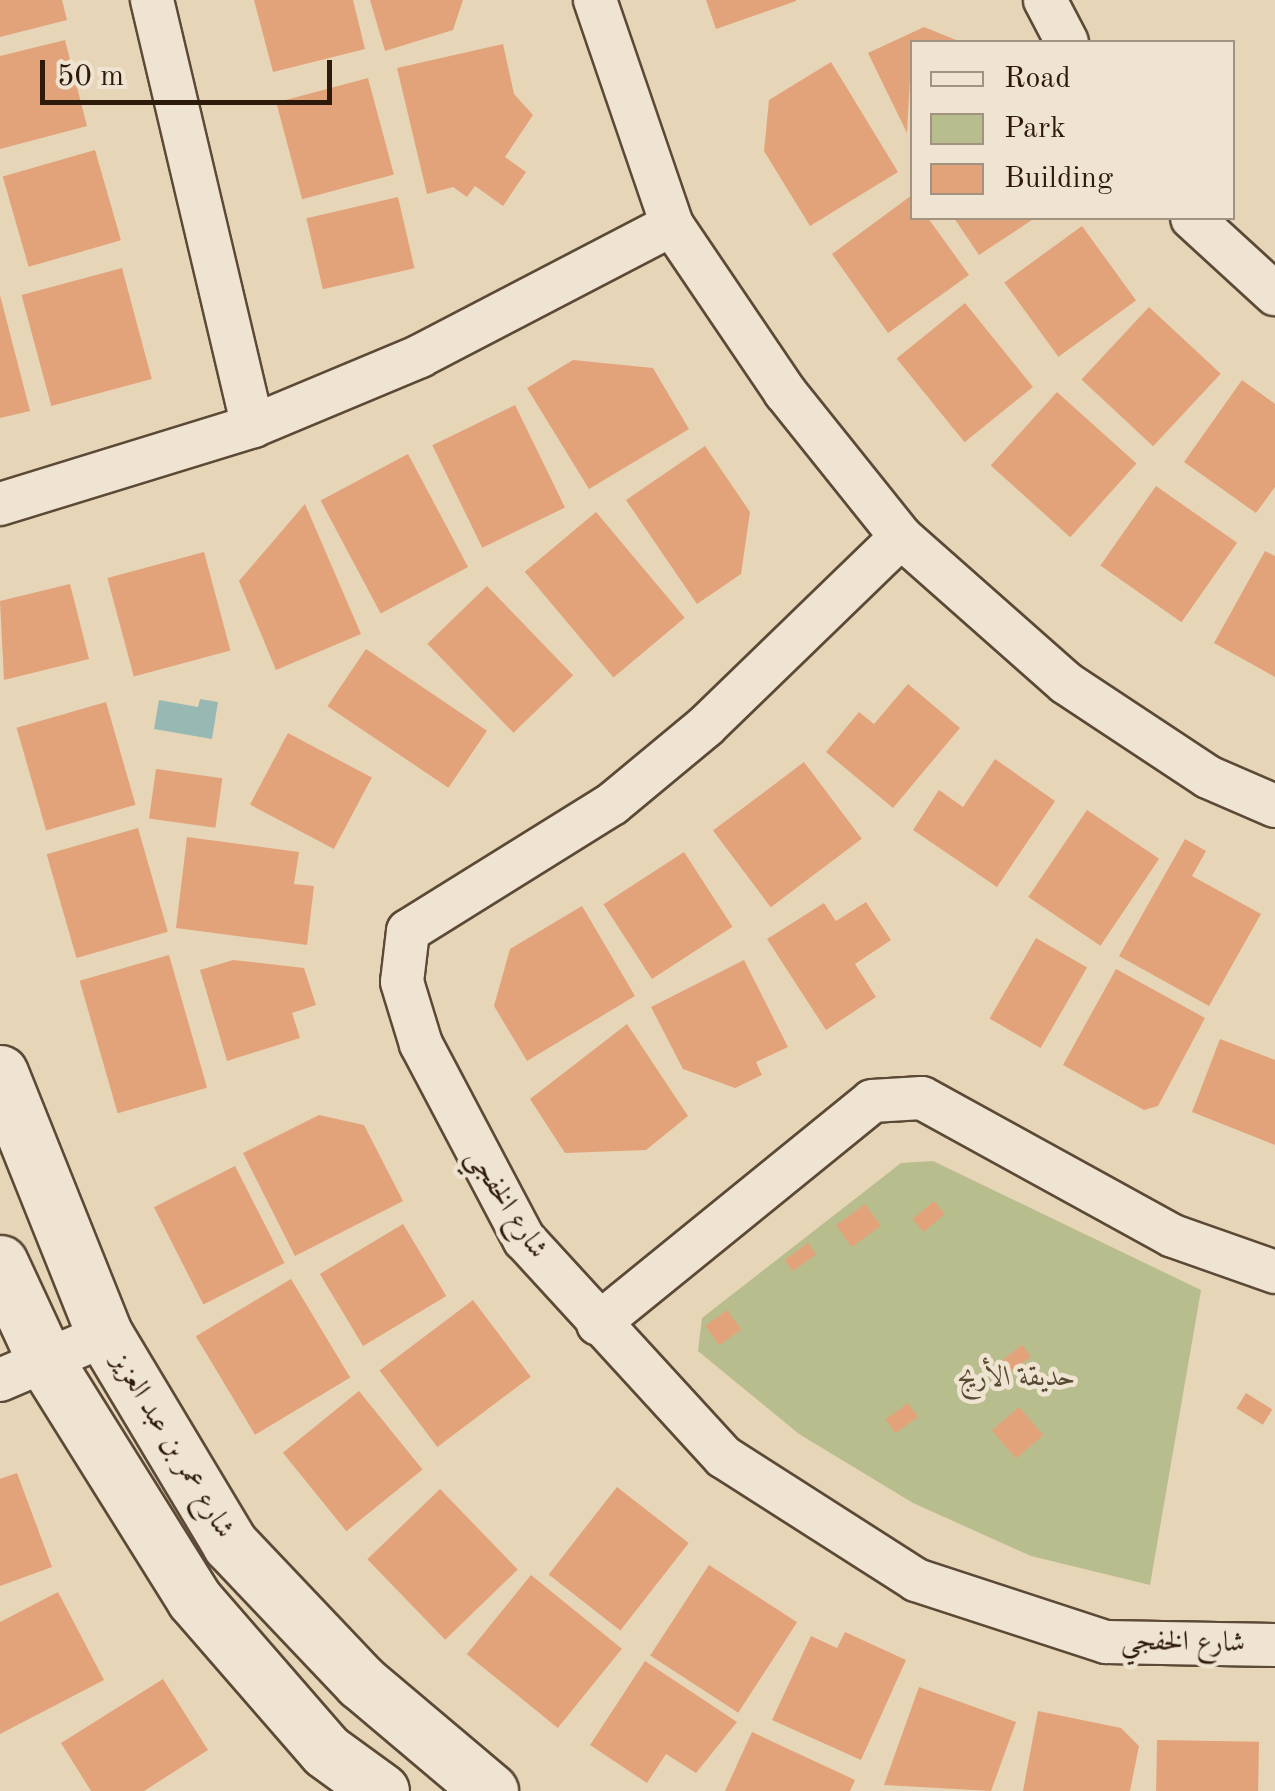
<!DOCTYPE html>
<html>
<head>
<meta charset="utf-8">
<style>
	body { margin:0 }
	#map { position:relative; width:1275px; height:1791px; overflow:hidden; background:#e7d5b8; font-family:"Old Standard TT",Amiri,serif }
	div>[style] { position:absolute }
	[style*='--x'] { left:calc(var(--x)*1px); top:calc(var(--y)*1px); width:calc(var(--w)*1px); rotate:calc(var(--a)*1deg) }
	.green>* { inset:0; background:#b8bd8d }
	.water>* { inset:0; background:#97b8b3 }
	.building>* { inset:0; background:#e2a37b; transform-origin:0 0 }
	.roads { filter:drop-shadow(2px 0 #5c4936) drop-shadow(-2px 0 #5c4936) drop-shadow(0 2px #5c4936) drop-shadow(0 -2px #5c4936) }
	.street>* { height:42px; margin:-21px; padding:0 21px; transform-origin:21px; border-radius:21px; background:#efe4d1 }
	.secondary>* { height:55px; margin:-27.5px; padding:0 27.5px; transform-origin:27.5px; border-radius:27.5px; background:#efe4d1 }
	span { translate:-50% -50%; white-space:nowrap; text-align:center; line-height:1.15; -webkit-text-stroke:9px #efe4d1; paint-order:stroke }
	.street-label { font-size:28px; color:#2e1a0a }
	.park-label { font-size:28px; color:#574b31; font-style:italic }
	.legend { position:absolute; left:910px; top:40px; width:325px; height:180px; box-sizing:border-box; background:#efe4d1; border:2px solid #a29381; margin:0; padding:12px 18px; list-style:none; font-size:30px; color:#2e1a0a }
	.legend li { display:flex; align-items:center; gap:20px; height:50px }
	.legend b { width:50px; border:2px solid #a29381 }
	.scale { position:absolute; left:40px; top:60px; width:292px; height:45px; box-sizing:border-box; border:5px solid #2e1a0a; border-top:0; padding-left:12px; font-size:30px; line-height:35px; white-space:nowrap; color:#2e1a0a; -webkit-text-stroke:8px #efe4d1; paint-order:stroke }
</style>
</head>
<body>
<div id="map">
	<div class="green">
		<i style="clip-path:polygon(933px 1161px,1201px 1290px,1150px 1585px,1031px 1556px,913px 1503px,799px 1434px,698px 1351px,702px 1318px,901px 1163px)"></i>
	</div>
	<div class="water">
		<i style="clip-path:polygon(200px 699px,218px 702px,212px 739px,154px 729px,159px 700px,198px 707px)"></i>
	</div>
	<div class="building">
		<i style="clip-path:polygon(0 0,62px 0,67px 20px,0 37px)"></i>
		<i style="clip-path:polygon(254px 0,353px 0,365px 49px,273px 72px)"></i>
		<i style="clip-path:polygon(370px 0,463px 0,453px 30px,385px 51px)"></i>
		<i style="clip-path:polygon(706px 0,796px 0,796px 1px,716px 29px)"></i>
		<i style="clip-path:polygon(924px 27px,961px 42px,912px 42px,907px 133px,868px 53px)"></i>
		<i style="clip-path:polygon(65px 40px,87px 126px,0 149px,0 56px)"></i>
		<i style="clip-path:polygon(503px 44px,514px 94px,533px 115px,505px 157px,526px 172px,503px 206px,475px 186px,467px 197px,453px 187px,427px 194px,397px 68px)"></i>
		<i style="clip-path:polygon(831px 62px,898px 172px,810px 226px,764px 151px,769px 100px)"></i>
		<i style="left:368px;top:78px;width:100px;height:95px;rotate:75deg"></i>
		<i style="left:95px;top:150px;width:94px;height:96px;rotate:74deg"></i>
		<i style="clip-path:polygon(912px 195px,912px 218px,928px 218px,969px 275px,888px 333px,832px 254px)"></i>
		<i style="left:398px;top:197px;width:73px;height:94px;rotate:77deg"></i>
		<i style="clip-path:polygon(954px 218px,1035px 218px,979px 255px)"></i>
		<i style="left:1082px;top:226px;width:92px;height:96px;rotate:54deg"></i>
		<i style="left:122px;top:268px;width:115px;height:104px;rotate:75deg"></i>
		<i style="clip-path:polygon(0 295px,30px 411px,0 418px)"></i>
		<i style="left:965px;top:303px;width:108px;height:88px;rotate:51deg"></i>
		<i style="left:1149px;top:307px;width:98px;height:99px;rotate:43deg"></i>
		<i style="clip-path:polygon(573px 360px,653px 368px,689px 429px,589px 489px,527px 388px)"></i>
		<i style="clip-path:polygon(1242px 380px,1275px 404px,1275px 487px,1256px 513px,1184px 462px)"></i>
		<i style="left:1057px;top:392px;width:107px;height:99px;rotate:42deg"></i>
		<i style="left:515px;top:405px;width:114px;height:92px;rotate:64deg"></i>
		<i style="clip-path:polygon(705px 446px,750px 512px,741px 574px,697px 604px,626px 500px)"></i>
		<i style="left:408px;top:454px;width:128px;height:99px;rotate:62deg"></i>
		<i style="left:1156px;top:486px;width:99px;height:97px;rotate:35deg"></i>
		<i style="clip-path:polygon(305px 504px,361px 634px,276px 670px,239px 581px)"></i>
		<i style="left:596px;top:512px;width:138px;height:93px;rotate:50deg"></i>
		<i style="clip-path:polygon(1265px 551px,1275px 556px,1275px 677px,1214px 643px)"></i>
		<i style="left:204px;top:552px;width:102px;height:100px;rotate:75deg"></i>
		<i style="clip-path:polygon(70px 584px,89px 659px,4px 680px,0 601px)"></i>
		<i style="left:487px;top:586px;width:124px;height:83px;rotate:46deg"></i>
		<i style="left:366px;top:649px;width:146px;height:69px;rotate:34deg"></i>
		<i style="clip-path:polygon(908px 684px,960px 728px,893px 808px,826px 752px,859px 712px,874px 724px)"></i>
		<i style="left:106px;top:702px;width:107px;height:93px;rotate:74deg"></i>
		<i style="left:288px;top:733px;width:95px;height:81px;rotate:28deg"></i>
		<i style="clip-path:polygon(995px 759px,1055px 801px,997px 887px,913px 830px,939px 790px,963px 807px)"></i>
		<i style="left:804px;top:762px;width:96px;height:114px;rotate:53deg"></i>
		<i style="left:156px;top:769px;width:67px;height:50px;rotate:8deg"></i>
		<i style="left:1087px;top:810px;width:87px;height:105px;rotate:34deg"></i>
		<i style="left:138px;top:828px;width:108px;height:95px;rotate:74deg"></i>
		<i style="clip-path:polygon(187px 837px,299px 852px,294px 884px,314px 886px,307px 945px,176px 928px)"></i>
		<i style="clip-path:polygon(1185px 839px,1206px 851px,1192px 876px,1261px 914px,1209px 1006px,1119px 956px)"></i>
		<i style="left:684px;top:852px;width:89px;height:96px;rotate:57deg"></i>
		<i style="clip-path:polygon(866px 902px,891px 940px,855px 964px,876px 997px,826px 1030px,767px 939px,824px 903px,836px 921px)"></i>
		<i style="clip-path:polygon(582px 906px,635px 996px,527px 1061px,494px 1006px,510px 949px)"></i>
		<i style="left:1036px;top:938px;width:59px;height:93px;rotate:30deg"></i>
		<i style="left:169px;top:955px;width:138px;height:93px;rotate:74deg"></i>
		<i style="clip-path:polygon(233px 960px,304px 968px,316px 1005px,292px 1013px,300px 1038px,227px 1061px,200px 970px)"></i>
		<i style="clip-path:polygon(744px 960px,788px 1047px,756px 1062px,762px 1075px,735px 1088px,683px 1069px,651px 1007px)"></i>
		<i style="clip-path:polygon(1116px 969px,1205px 1018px,1158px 1106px,1144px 1110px,1063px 1065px)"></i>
		<i style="clip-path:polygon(627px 1024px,688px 1116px,646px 1150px,565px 1153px,530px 1099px)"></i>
		<i style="clip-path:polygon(1220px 1039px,1275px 1060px,1275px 1145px,1192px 1112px)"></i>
		<i style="clip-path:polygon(319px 1115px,364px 1125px,403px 1201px,295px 1256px,243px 1153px)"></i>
		<i style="left:235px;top:1166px;width:109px;height:91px;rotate:63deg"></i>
		<i style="left:934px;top:1201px;width:17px;height:28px;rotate:50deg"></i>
		<i style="left:865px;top:1204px;width:27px;height:36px;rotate:54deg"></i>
		<i style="left:403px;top:1224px;width:84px;height:97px;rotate:59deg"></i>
		<i style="left:808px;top:1243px;width:14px;height:29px;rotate:54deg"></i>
		<i style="left:291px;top:1279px;width:115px;height:111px;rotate:59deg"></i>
		<i style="left:473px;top:1300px;width:96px;height:117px;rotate:53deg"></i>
		<i style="left:727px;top:1310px;width:24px;height:27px;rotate:54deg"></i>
		<i style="left:1022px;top:1345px;width:15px;height:24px;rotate:53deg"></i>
		<i style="left:359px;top:1391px;width:101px;height:98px;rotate:51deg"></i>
		<i style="left:1246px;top:1393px;width:31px;height:18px;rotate:32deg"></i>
		<i style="left:908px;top:1403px;width:17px;height:28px;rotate:54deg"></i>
		<i style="left:1019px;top:1407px;width:37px;height:36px;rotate:49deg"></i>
		<i style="clip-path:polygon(17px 1473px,52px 1567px,0 1586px,0 1479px)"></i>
		<i style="left:617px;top:1487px;width:91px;height:111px;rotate:38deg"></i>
		<i style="left:440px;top:1489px;width:112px;height:101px;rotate:46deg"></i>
		<i style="left:709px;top:1565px;width:105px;height:108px;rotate:33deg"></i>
		<i style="left:531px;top:1575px;width:117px;height:102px;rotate:39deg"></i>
		<i style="clip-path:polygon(58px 1592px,104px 1680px,0 1734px,0 1622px)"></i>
		<i style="clip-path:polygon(845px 1632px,906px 1660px,861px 1760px,772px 1720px,811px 1636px,837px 1648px)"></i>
		<i style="clip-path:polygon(645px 1661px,737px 1722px,696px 1773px,666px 1754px,647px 1783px,590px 1745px)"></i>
		<i style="clip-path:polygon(163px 1679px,208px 1750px,144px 1791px,91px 1791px,61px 1743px)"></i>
		<i style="clip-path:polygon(919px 1687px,1016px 1722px,991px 1791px,884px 1785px)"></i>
		<i style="clip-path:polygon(1038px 1711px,1121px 1728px,1139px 1746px,1130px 1791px,1023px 1791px)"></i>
		<i style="clip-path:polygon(752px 1732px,855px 1780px,850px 1791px,725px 1791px)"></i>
		<i style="left:1157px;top:1740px;width:102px;height:51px;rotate:1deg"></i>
	</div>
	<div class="roads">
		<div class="street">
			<i style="--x:152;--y:0;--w:438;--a:76.7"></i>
			<i style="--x:595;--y:0;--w:238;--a:71.1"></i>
			<i style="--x:672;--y:225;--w:202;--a:55.9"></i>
			<i style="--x:785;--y:392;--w:186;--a:51.3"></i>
			<i style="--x:901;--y:537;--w:220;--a:41.5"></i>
			<i style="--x:1066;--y:683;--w:170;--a:33.5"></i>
			<i style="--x:1208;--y:777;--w:73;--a:23.4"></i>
			<i style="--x:1045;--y:0;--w:47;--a:62.4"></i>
			<i style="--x:1192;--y:218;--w:113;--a:42.5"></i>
			<i style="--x:0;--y:504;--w:265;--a:-17.1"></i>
			<i style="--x:253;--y:426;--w:181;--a:-22.7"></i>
			<i style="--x:420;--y:356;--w:284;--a:-27.5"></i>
			<i style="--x:901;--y:537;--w:272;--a:135.9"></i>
			<i style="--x:706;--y:726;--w:122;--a:140.3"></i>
			<i style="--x:612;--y:804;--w:240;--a:148.1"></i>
			<i style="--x:408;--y:931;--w:51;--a:96.7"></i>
			<i style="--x:402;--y:982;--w:65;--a:73"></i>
			<i style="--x:421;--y:1044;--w:221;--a:62.2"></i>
			<i style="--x:524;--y:1239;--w:296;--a:47.5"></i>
			<i style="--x:724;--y:1457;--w:228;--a:32.6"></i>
			<i style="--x:916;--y:1580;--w:200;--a:18.1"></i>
			<i style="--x:1106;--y:1642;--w:169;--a:1"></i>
			<i style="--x:598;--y:1324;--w:353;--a:-39.1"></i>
			<i style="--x:872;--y:1101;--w:50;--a:-3.4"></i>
			<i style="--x:922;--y:1098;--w:286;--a:28.8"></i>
			<i style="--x:1173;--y:1236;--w:108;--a:19.4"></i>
			<i style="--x:0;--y:1380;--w:114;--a:-23.2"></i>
		</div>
		<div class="secondary">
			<i style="--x:0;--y:1073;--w:282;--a:68.2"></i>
			<i style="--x:105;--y:1335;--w:244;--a:59.1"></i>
			<i style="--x:230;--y:1544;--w:190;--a:46.5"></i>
			<i style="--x:361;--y:1682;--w:169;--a:40.2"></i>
			<i style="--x:0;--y:1263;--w:109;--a:65.1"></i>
			<i style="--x:46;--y:1362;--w:279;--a:58"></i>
			<i style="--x:194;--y:1599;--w:201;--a:49"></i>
			<i style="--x:326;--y:1751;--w:68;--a:36"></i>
		</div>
	</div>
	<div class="street-label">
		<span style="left:506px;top:1204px;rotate:57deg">شارع الخفجي</span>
		<span style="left:172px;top:1446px;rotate:59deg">شارع عمر بن عبد العزيز</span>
		<span style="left:1183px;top:1643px;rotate:1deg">شارع الخفجي</span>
	</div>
	<div class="park-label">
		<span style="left:1017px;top:1378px">حديقة الأريج</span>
	</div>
	<ul class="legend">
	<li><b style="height:12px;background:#efe4d1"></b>Road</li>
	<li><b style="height:28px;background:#b8bd8d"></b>Park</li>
	<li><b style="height:28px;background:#e2a37b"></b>Building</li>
	</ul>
	<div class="scale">50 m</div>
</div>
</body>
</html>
